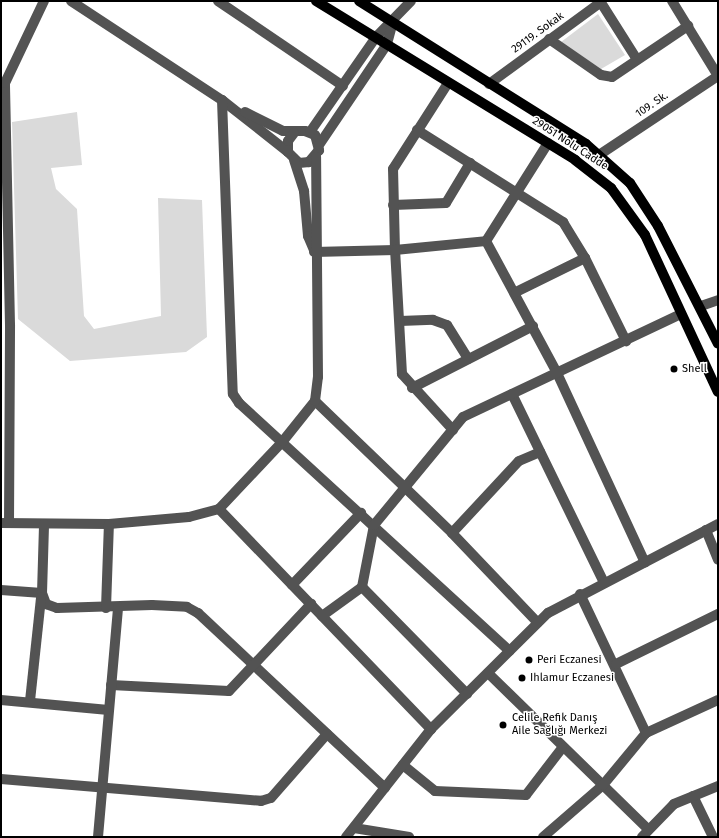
<!DOCTYPE html>
<html>
<head>
<meta charset="utf-8">
<style>
	body { margin:0 }
	#map { position:relative; width:719px; height:838px; overflow:hidden; background:#fff; font-family:"Fira Sans",sans-serif }
	div>[style] { position:absolute }
	[style*='--x'] { left:calc(var(--x)*1px); top:calc(var(--y)*1px); width:calc(var(--w)*1px); rotate:calc(var(--a)*1deg) }
	.green>* { inset:0; background:#dadada }
	.minor>* { height:10px; margin:-5px; padding:0 5px; transform-origin:5px; border-radius:5px; background:#535353 }
	.major>* { height:10px; margin:-5px; padding:0 5px; transform-origin:5px; border-radius:5px; background:#000 }
	.dots>* { width:11px; height:11px; translate:-50% -50%; box-sizing:border-box; border:2px solid #fff; border-radius:50% }
	span { translate:-50% -50%; white-space:nowrap; text-align:center; line-height:1.15; -webkit-text-stroke:3px #fff; paint-order:stroke }
	.street-label { font-size:11px; color:#000 }
	.poi-label { font-size:11px; color:#000 }
	.left { translate:0 -50%; text-align:left }
	.frame { position:absolute; inset:0; border:2px solid #000; pointer-events:none }
</style>
</head>
<body>
<div id="map">
	<div class="green">
		<i style="clip-path:polygon(598px 14px,625px 55px,601px 69px,561px 42px)"></i>
		<i style="clip-path:polygon(77px 112px,82px 165px,51px 168px,56px 189px,77px 209px,84px 316px,94px 329px,161px 316px,158px 198px,202px 200px,207px 337px,186px 352px,70px 361px,18px 319px,12px 122px)"></i>
	</div>
	<div class="minor">
		<i style="--x:71;--y:1;--w:181;--a:33.3"></i>
		<i style="--x:222;--y:100;--w:84;--a:38.2"></i>
		<i style="--x:218;--y:1;--w:151;--a:34.2"></i>
		<i style="--x:600;--y:1;--w:67;--a:57.7"></i>
		<i style="--x:549;--y:39;--w:63;--a:34.7"></i>
		<i style="--x:601;--y:75;--w:11;--a:10"></i>
		<i style="--x:612;--y:77;--w:92;--a:-33.9"></i>
		<i style="--x:489;--y:84;--w:139;--a:-36.2"></i>
		<i style="--x:222;--y:100;--w:294;--a:87.9"></i>
		<i style="--x:233;--y:394;--w:11;--a:56"></i>
		<i style="--x:239;--y:403;--w:367;--a:42.5"></i>
		<i style="--x:245;--y:112;--w:42;--a:26.6"></i>
		<i style="--x:283;--y:131;--w:22;--a:0"></i>
		<i style="--x:305;--y:131;--w:11;--a:22"></i>
		<i style="--x:315;--y:135;--w:16;--a:75"></i>
		<i style="--x:319;--y:150;--w:16;--a:130"></i>
		<i style="--x:309;--y:162;--w:10;--a:174"></i>
		<i style="--x:299;--y:163;--w:16;--a:-135"></i>
		<i style="--x:288;--y:152;--w:11;--a:-90"></i>
		<i style="--x:288;--y:141;--w:10;--a:-53"></i>
		<i style="--x:417;--y:130;--w:173;--a:32.2"></i>
		<i style="--x:563;--y:222;--w:42;--a:58.6"></i>
		<i style="--x:310;--y:132;--w:116;--a:-55.2"></i>
		<i style="--x:376;--y:37;--w:50;--a:-45.8"></i>
		<i style="--x:548;--y:143;--w:116;--a:122.3"></i>
		<i style="--x:486;--y:241;--w:150;--a:61.7"></i>
		<i style="--x:557;--y:373;--w:209;--a:65.1"></i>
		<i style="--x:319;--y:145;--w:122;--a:-56"></i>
		<i style="--x:387;--y:44;--w:23;--a:-75"></i>
		<i style="--x:599;--y:155;--w:143;--a:-33.6"></i>
		<i style="--x:718;--y:76;--w:88;--a:-121.5"></i>
		<i style="--x:294;--y:160;--w:33;--a:72"></i>
		<i style="--x:304;--y:191;--w:45;--a:84.9"></i>
		<i style="--x:308;--y:236;--w:15;--a:67"></i>
		<i style="--x:393;--y:205;--w:53;--a:-2.2"></i>
		<i style="--x:446;--y:203;--w:47;--a:-59"></i>
		<i style="--x:314;--y:252;--w:81;--a:-1.4"></i>
		<i style="--x:395;--y:250;--w:81;--a:-91.4"></i>
		<i style="--x:393;--y:169;--w:102;--a:-57.4"></i>
		<i style="--x:516;--y:292;--w:77;--a:-26.2"></i>
		<i style="--x:585;--y:258;--w:93;--a:63.7"></i>
		<i style="--x:701;--y:306;--w:18;--a:-19"></i>
		<i style="--x:400;--y:321;--w:33;--a:-2"></i>
		<i style="--x:433;--y:320;--w:15;--a:20"></i>
		<i style="--x:447;--y:325;--w:40;--a:58"></i>
		<i style="--x:412;--y:388;--w:136;--a:-27.1"></i>
		<i style="--x:512;--y:394;--w:210;--a:64"></i>
		<i style="--x:315;--y:401;--w:190;--a:43.9"></i>
		<i style="--x:452;--y:533;--w:124;--a:46.3"></i>
		<i style="--x:453;--y:430;--w:76;--a:-132.3"></i>
		<i style="--x:402;--y:374;--w:124;--a:-93.2"></i>
		<i style="--x:395;--y:250;--w:91;--a:-5.6"></i>
		<i style="--x:219;--y:509;--w:306;--a:46.1"></i>
		<i style="--x:1;--y:523;--w:108;--a:0.5"></i>
		<i style="--x:109;--y:524;--w:80;--a:-5"></i>
		<i style="--x:189;--y:517;--w:31;--a:-15"></i>
		<i style="--x:219;--y:509;--w:93;--a:-46.7"></i>
		<i style="--x:283;--y:441;--w:51;--a:-51.3"></i>
		<i style="--x:315;--y:401;--w:24;--a:-83"></i>
		<i style="--x:318;--y:377;--w:220;--a:-90.5"></i>
		<i style="--x:9;--y:523;--w:198;--a:-89.7"></i>
		<i style="--x:10;--y:325;--w:242;--a:-91.2"></i>
		<i style="--x:5;--y:83;--w:91;--a:-64.6"></i>
		<i style="--x:706;--y:530;--w:32;--a:68"></i>
		<i style="--x:452;--y:533;--w:98;--a:-47.1"></i>
		<i style="--x:519;--y:461;--w:23;--a:-23"></i>
		<i style="--x:292;--y:585;--w:100;--a:-46.2"></i>
		<i style="--x:362;--y:587;--w:150;--a:45.5"></i>
		<i style="--x:1;--y:590;--w:41;--a:4.2"></i>
		<i style="--x:42;--y:593;--w:12;--a:70"></i>
		<i style="--x:46;--y:604;--w:12;--a:20"></i>
		<i style="--x:57;--y:608;--w:95;--a:-1.8"></i>
		<i style="--x:152;--y:605;--w:35;--a:3"></i>
		<i style="--x:187;--y:607;--w:13;--a:29"></i>
		<i style="--x:198;--y:613;--w:256;--a:43.1"></i>
		<i style="--x:42;--y:593;--w:69;--a:-88.3"></i>
		<i style="--x:580;--y:594;--w:154;--a:64.6"></i>
		<i style="--x:106;--y:608;--w:84;--a:-88"></i>
		<i style="--x:322;--y:616;--w:49;--a:-35.9"></i>
		<i style="--x:362;--y:587;--w:63;--a:-79"></i>
		<i style="--x:374;--y:525;--w:140;--a:-50.5"></i>
		<i style="--x:463;--y:417;--w:241;--a:-25.3"></i>
		<i style="--x:616;--y:664;--w:114;--a:-26.1"></i>
		<i style="--x:488;--y:673;--w:223;--a:44.3"></i>
		<i style="--x:111;--y:685;--w:118;--a:2.9"></i>
		<i style="--x:229;--y:691;--w:120;--a:-46.7"></i>
		<i style="--x:1;--y:700;--w:108;--a:5.3"></i>
		<i style="--x:30;--y:701;--w:104;--a:-83.9"></i>
		<i style="--x:403;--y:765;--w:41;--a:39.1"></i>
		<i style="--x:435;--y:791;--w:91;--a:2.5"></i>
		<i style="--x:526;--y:795;--w:59;--a:-52.5"></i>
		<i style="--x:1;--y:779;--w:261;--a:4.8"></i>
		<i style="--x:261;--y:801;--w:10;--a:-17"></i>
		<i style="--x:271;--y:798;--w:85;--a:-48.8"></i>
		<i style="--x:693;--y:796;--w:46;--a:64"></i>
		<i style="--x:354;--y:828;--w:56;--a:9.3"></i>
		<i style="--x:98;--y:837;--w:231;--a:-85"></i>
		<i style="--x:346;--y:837;--w:137;--a:-51.8"></i>
		<i style="--x:431;--y:729;--w:165;--a:-44.8"></i>
		<i style="--x:548;--y:613;--w:192;--a:-27.6"></i>
		<i style="--x:543;--y:837;--w:79;--a:-40.9"></i>
		<i style="--x:603;--y:785;--w:67;--a:-50.4"></i>
		<i style="--x:646;--y:733;--w:79;--a:-24.6"></i>
		<i style="--x:642;--y:837;--w:46;--a:-45.9"></i>
		<i style="--x:674;--y:804;--w:48;--a:-22.2"></i>
	</div>
	<div class="major">
		<i style="--x:316;--y:1;--w:304;--a:31.5"></i>
		<i style="--x:575;--y:160;--w:46;--a:37.9"></i>
		<i style="--x:611;--y:188;--w:58;--a:54.1"></i>
		<i style="--x:645;--y:235;--w:173;--a:65.1"></i>
		<i style="--x:359;--y:1;--w:268;--a:32.2"></i>
		<i style="--x:586;--y:144;--w:59;--a:41.6"></i>
		<i style="--x:630;--y:183;--w:51;--a:56.9"></i>
		<i style="--x:658;--y:226;--w:132;--a:63"></i>
	</div>
	<div class="dots">
		<i style="left:674px;top:369px;background:#000"></i>
		<i style="left:529px;top:660px;background:#000"></i>
		<i style="left:522px;top:678px;background:#000"></i>
		<i style="left:503px;top:725px;background:#000"></i>
	</div>
	<div class="street-label">
		<span style="left:538px;top:33px;rotate:-36deg">29119. Sokak</span>
		<span style="left:652px;top:105px;rotate:-34deg">109. Sk.</span>
		<span style="left:570px;top:144px;rotate:33deg">29051 Nolu Cadde</span>
	</div>
	<div class="poi-label">
		<span class="left" style="left:682px;top:369px">Shell</span>
		<span class="left" style="left:537px;top:660px">Peri Eczanesi</span>
		<span class="left" style="left:530px;top:678px">Ihlamur Eczanesi</span>
		<span class="left" style="left:512px;top:725px">Celile Refik Danış<br>Aile Sağlığı Merkezi</span>
	</div>
	<div class="frame"></div>
</div>
</body>
</html>
